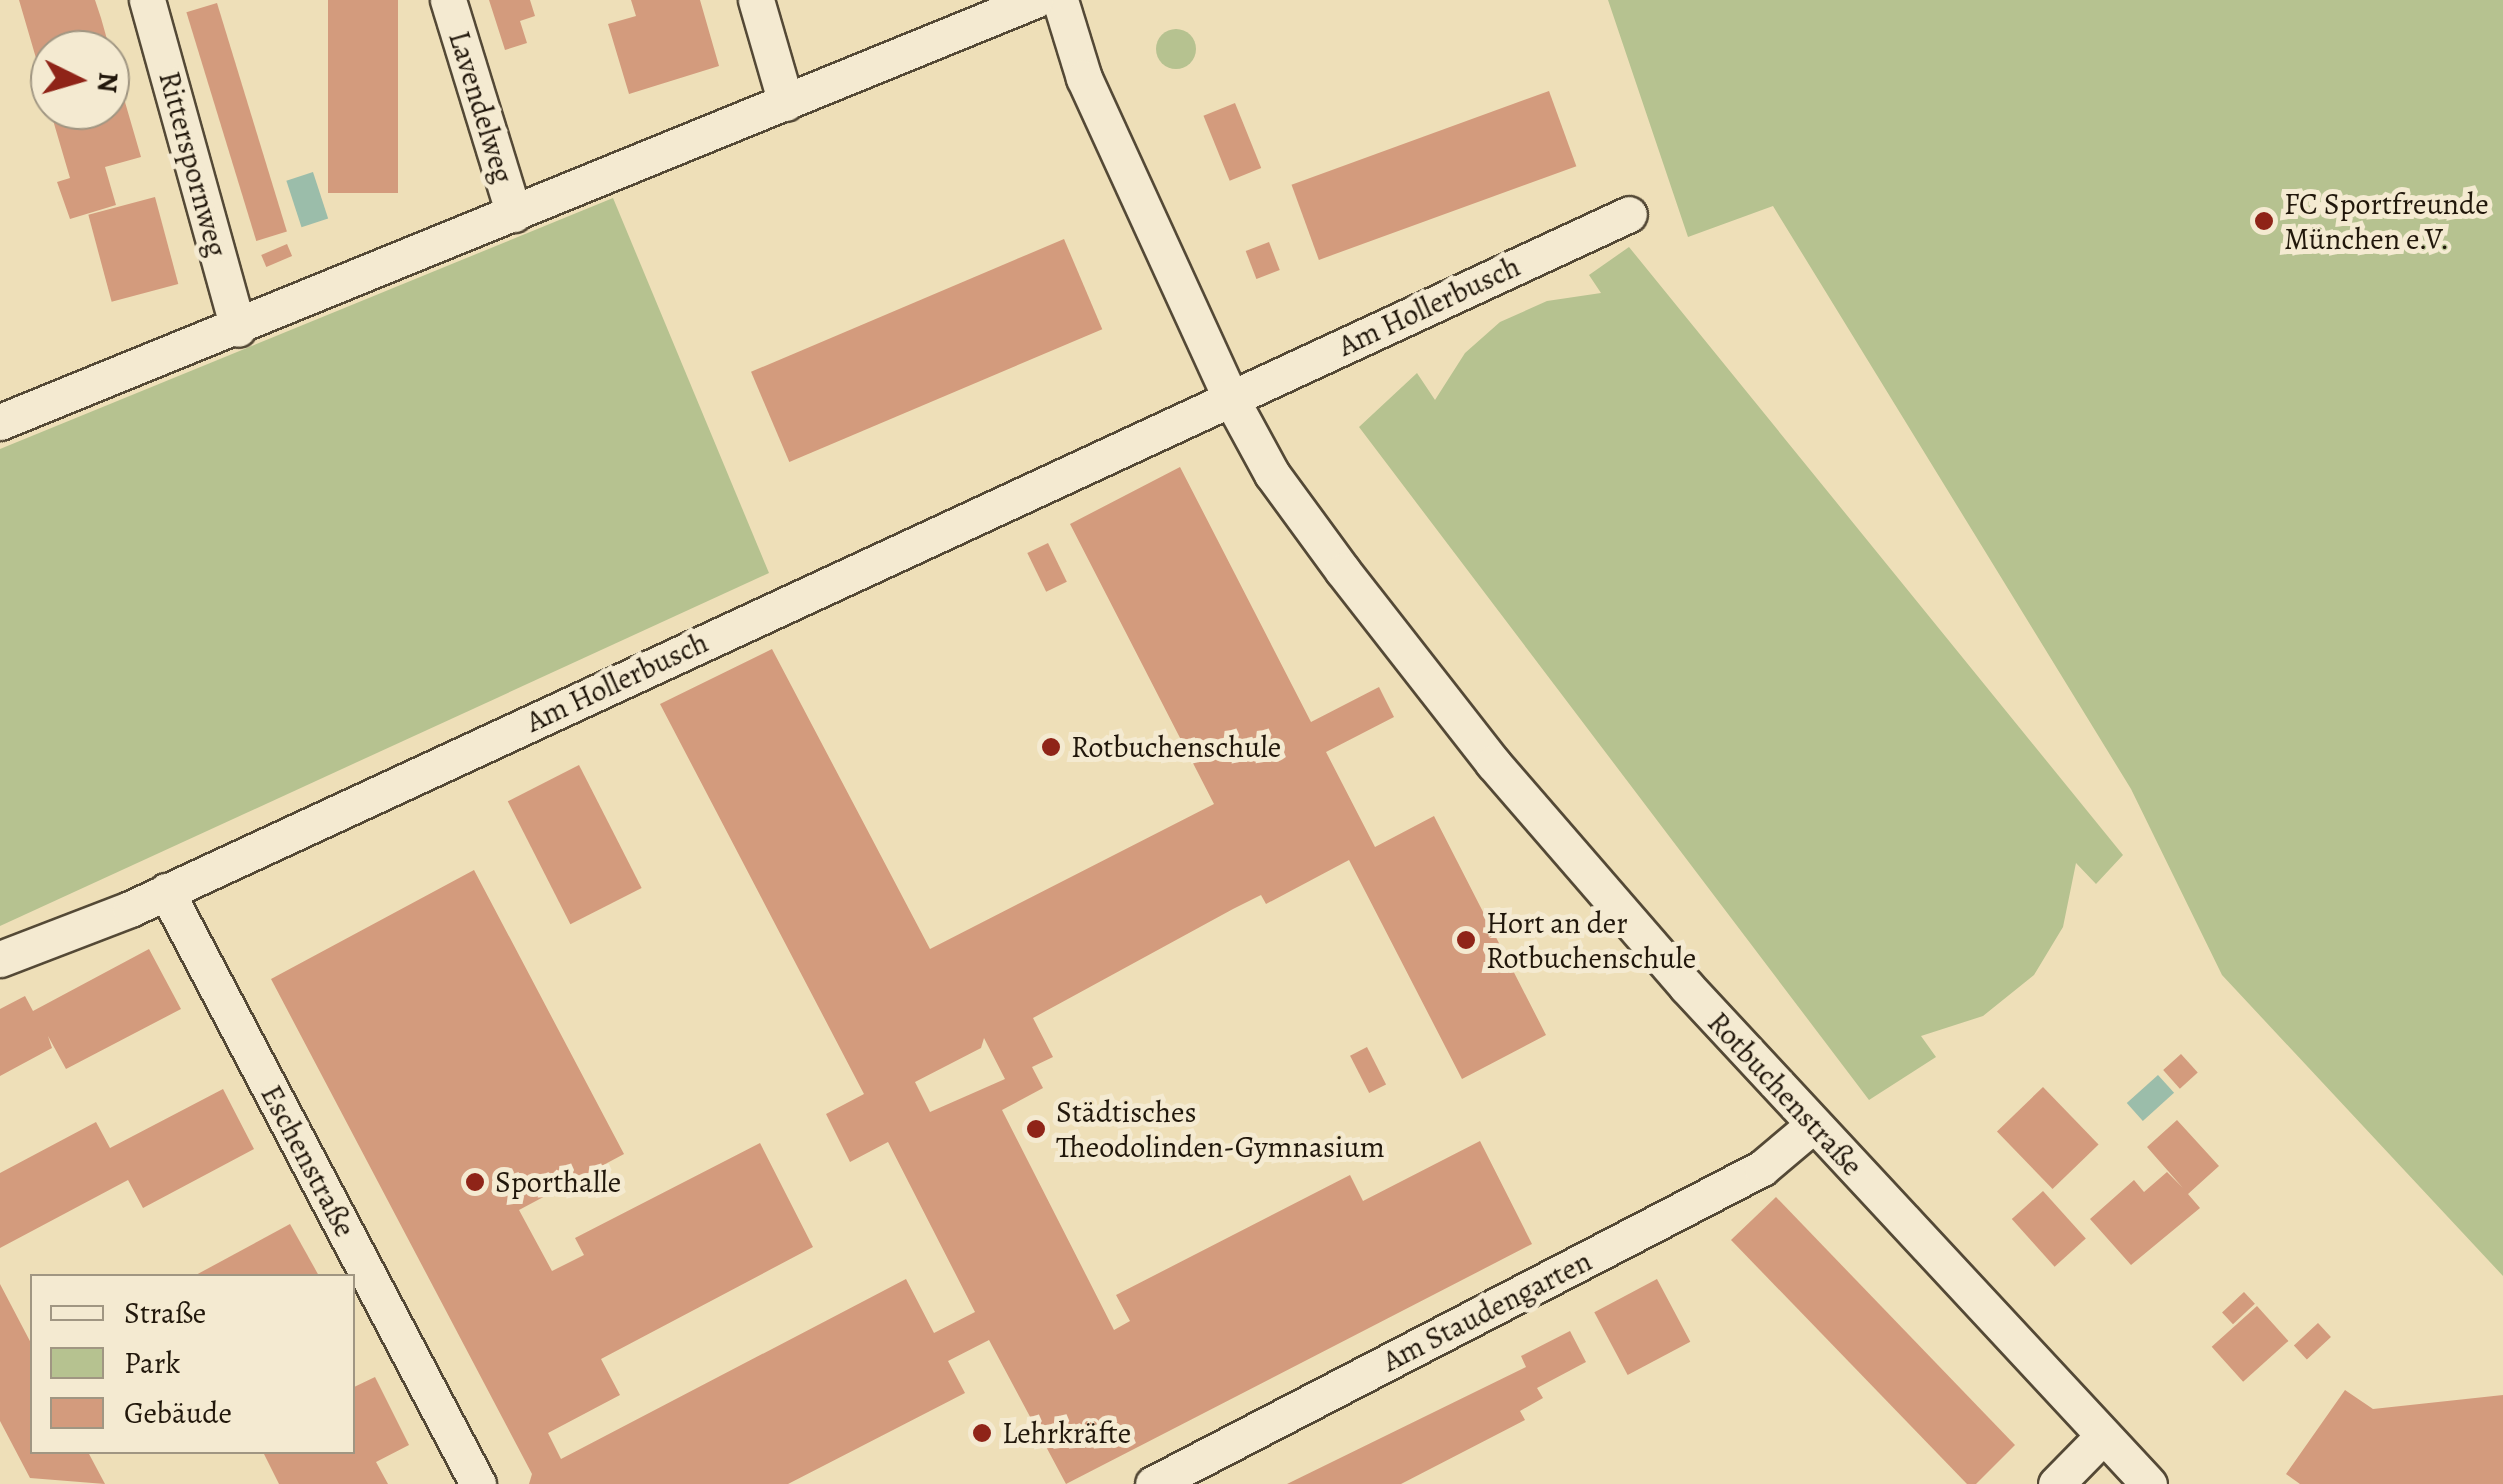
<!DOCTYPE html>
<html>
<head>
<meta charset="utf-8">
<style>
	body { margin:0 }
	#map { position:relative; width:2503px; height:1484px; overflow:hidden; background:#eedfb8; font-family:Alegreya,serif }
	div>[style] { position:absolute }
	[style*='--x'] { left:calc(var(--x)*1px); top:calc(var(--y)*1px); width:calc(var(--w)*1px); rotate:calc(var(--a)*1deg) }
	.green>* { inset:0; background:#b6c290 }
	.round { border-radius:50% }
	.water>* { inset:0; background:#9bbdaa; transform-origin:0 0 }
	.building>* { inset:0; background:#d39b7d; transform-origin:0 0 }
	.roads { filter:drop-shadow(2px 0 #544936) drop-shadow(-2px 0 #544936) drop-shadow(0 2px #544936) drop-shadow(0 -2px #544936) }
	.minor>* { height:35px; margin:-17.5px; padding:0 17.5px; transform-origin:17.5px; border-radius:17.5px; background:#f4ead1 }
	.dots>* { width:28px; height:28px; translate:-50% -50%; box-sizing:border-box; border:5px solid #f4ead1; border-radius:50% }
	span { translate:-50% -50%; white-space:nowrap; text-align:center; line-height:1.15; -webkit-text-stroke:10px #f4ead1; paint-order:stroke }
	.street-label { font-size:30px; color:#21170b }
	.poi-label { font-size:30px; color:#21170b }
	.left { translate:0 -50%; text-align:left }
	.legend { position:absolute; left:30px; top:1274px; width:325px; height:180px; box-sizing:border-box; background:#f4ead1; border:2px solid #a09682; margin:0; padding:12px 18px; list-style:none; font-size:30px; color:#21170b }
	.legend li { display:flex; align-items:center; gap:20px; height:50px }
	.legend b { width:50px; border:2px solid #a09682 }
	.north { position:absolute; left:30px; top:30px; width:100px; height:100px; box-sizing:border-box; background:#f4ead1; border:2px solid #a09682; border-radius:50%; rotate:95deg; font-size:28px; font-weight:700; line-height:40px; text-align:center; color:#21170b }
	.north::after { content:''; display:block; margin:auto; width:35px; height:45px; background:#8f2418; clip-path:polygon(50% 0,100% 100%,50% 72%,0 100%) }
</style>
</head>
<body>
<div id="map">
	<div class="green">
		<i style="clip-path:polygon(1608px 0,2503px 0,2503px 1276px,2222px 975px,2131px 789px,1773px 206px,1688px 237px)"></i>
		<i class="round" style="left:1156px;top:29px;width:40px;height:40px"></i>
		<i style="clip-path:polygon(613px 198px,769px 573px,0 926px,0 449px)"></i>
		<i style="clip-path:polygon(1629px 247px,2123px 855px,2096px 884px,2076px 863px,2063px 927px,2034px 975px,1983px 1016px,1921px 1036px,1936px 1057px,1869px 1100px,1359px 427px,1417px 373px,1435px 400px,1465px 353px,1500px 322px,1547px 301px,1601px 293px,1589px 275px)"></i>
	</div>
	<div class="water">
		<i style="left:313px;top:172px;width:49px;height:28px;rotate:72deg"></i>
		<i style="left:2158px;top:1075px;width:24px;height:42px;rotate:48deg"></i>
	</div>
	<div class="building">
		<i style="clip-path:polygon(19px 0,95px 0,101px 18px,110px 50px,50px 50px,50px 106px)"></i>
		<i style="left:328px;top:0;width:70px;height:193px"></i>
		<i style="clip-path:polygon(489px 0,530px 0,535px 16px,520px 21px,527px 43px,505px 50px)"></i>
		<i style="clip-path:polygon(631px 0,700px 0,719px 66px,629px 94px,608px 24px,636px 16px)"></i>
		<i style="left:217px;top:3px;width:239px;height:32px;rotate:73deg"></i>
		<i style="clip-path:polygon(111px 54px,141px 157px,105px 167px,116px 205px,70px 219px,57px 182px,70px 178px,50px 110px,110px 110px)"></i>
		<i style="left:1549px;top:91px;width:80px;height:274px;rotate:70deg"></i>
		<i style="left:1235px;top:103px;width:70px;height:34px;rotate:68deg"></i>
		<i style="left:155px;top:197px;width:90px;height:69px;rotate:75deg"></i>
		<i style="left:1064px;top:239px;width:98px;height:340px;rotate:67deg"></i>
		<i style="left:1269px;top:242px;width:30px;height:25px;rotate:69deg"></i>
		<i style="left:287px;top:244px;width:13px;height:28px;rotate:67deg"></i>
		<i style="clip-path:polygon(evenodd,1180px 467px,1311px 722px,1379px 687px,1394px 717px,1326px 752px,1375px 847px,1434px 816px,1546px 1035px,1462px 1079px,1349px 860px,1266px 904px,1261px 895px,1233px 909px,1033px 1018px,1053px 1057px,1032px 1067px,1043px 1088px,1002px 1110px,1114px 1330px,1130px 1321px,1116px 1295px,1350px 1175px,1363px 1201px,1480px 1141px,1532px 1244px,1066px 1484px,989px 1340px,948px 1361px,965px 1393px,788px 1484px,529px 1484px,532px 1474px,271px 979px,474px 870px,624px 1154px,519px 1210px,552px 1271px,584px 1255px,575px 1238px,760px 1143px,813px 1247px,601px 1359px,620px 1395px,548px 1433px,561px 1459px,906px 1279px,934px 1333px,975px 1312px,888px 1142px,850px 1162px,826px 1114px,864px 1094px,660px 704px,772px 649px,930px 949px,1214px 804px,1070px 524px,1180px 467px,984px 1038px,1005px 1079px,930px 1112px,915px 1082px,981px 1048px,984px 1038px)"></i>
		<i style="left:1048px;top:543px;width:43px;height:23px;rotate:64deg"></i>
		<i style="left:579px;top:765px;width:138px;height:80px;rotate:63deg"></i>
		<i style="clip-path:polygon(149px 949px,181px 1009px,66px 1069px,48px 1036px,52px 1048px,0 1076px,0 1009px,25px 996px,33px 1011px)"></i>
		<i style="left:1367px;top:1047px;width:42px;height:19px;rotate:63deg"></i>
		<i style="left:2181px;top:1054px;width:25px;height:24px;rotate:48deg"></i>
		<i style="left:2043px;top:1087px;width:80px;height:64px;rotate:46deg"></i>
		<i style="clip-path:polygon(223px 1089px,254px 1149px,143px 1208px,128px 1180px,0 1248px,0 1173px,96px 1122px,110px 1148px)"></i>
		<i style="clip-path:polygon(2177px 1120px,2219px 1166px,2188px 1194px,2200px 1208px,2131px 1265px,2090px 1219px,2134px 1180px,2144px 1192px,2167px 1172px,2183px 1188px,2147px 1147px)"></i>
		<i style="left:2043px;top:1191px;width:64px;height:42px;rotate:48deg"></i>
		<i style="clip-path:polygon(1776px 1197px,2015px 1445px,1976px 1484px,1967px 1484px,1731px 1240px)"></i>
		<i style="clip-path:polygon(290px 1224px,319px 1276px,194px 1276px)"></i>
		<i style="left:1657px;top:1279px;width:71px;height:71px;rotate:62deg"></i>
		<i style="clip-path:polygon(0 1284px,32px 1345px,32px 1452px,88px 1452px,105px 1484px,30px 1478px,0 1421px)"></i>
		<i style="left:2244px;top:1292px;width:16px;height:30px;rotate:47deg"></i>
		<i style="left:2257px;top:1306px;width:47px;height:61px;rotate:48deg"></i>
		<i style="left:2318px;top:1323px;width:19px;height:33px;rotate:47deg"></i>
		<i style="clip-path:polygon(1570px 1331px,1586px 1362px,1537px 1388px,1543px 1398px,1520px 1411px,1525px 1420px,1401px 1484px,1287px 1484px,1526px 1367px,1521px 1356px)"></i>
		<i style="clip-path:polygon(375px 1377px,409px 1445px,376px 1462px,388px 1484px,279px 1484px,263px 1452px,352px 1452px,352px 1388px)"></i>
		<i style="clip-path:polygon(2345px 1390px,2373px 1409px,2503px 1395px,2503px 1484px,2300px 1484px,2286px 1474px)"></i>
	</div>
	<div class="roads">
		<div class="minor">
			<i style="--x:147;--y:0;--w:341;--a:74.5"></i>
			<i style="--x:448;--y:0;--w:224;--a:72.9"></i>
			<i style="--x:756;--y:0;--w:107;--a:73.8"></i>
			<i style="--x:1060;--y:0;--w:82;--a:72.9"></i>
			<i style="--x:1084;--y:78;--w:351;--a:65.4"></i>
			<i style="--x:1230;--y:397;--w:88;--a:61.4"></i>
			<i style="--x:1272;--y:474;--w:120;--a:53.8"></i>
			<i style="--x:1343;--y:571;--w:244;--a:52"></i>
			<i style="--x:1493;--y:763;--w:295;--a:49.1"></i>
			<i style="--x:1686;--y:986;--w:680;--a:47.09"></i>
			<i style="--x:0;--y:422;--w:1118;--a:-22.18"></i>
			<i style="--x:166;--y:891;--w:670;--a:62.25"></i>
			<i style="--x:0;--y:959;--w:139;--a:-21"></i>
			<i style="--x:130;--y:909;--w:1652;--a:-24.87"></i>
			<i style="--x:1153;--y:1484;--w:686;--a:-27.42"></i>
			<i style="--x:1762;--y:1168;--w:67;--a:-40.1"></i>
			<i style="--x:2056;--y:1484;--w:67;--a:-45.6"></i>
		</div>
	</div>
	<div class="dots">
		<i style="left:2264px;top:221px;background:#8f2418"></i>
		<i style="left:1051px;top:747px;background:#8f2418"></i>
		<i style="left:1466px;top:940px;background:#8f2418"></i>
		<i style="left:1036px;top:1129px;background:#8f2418"></i>
		<i style="left:475px;top:1182px;background:#8f2418"></i>
		<i style="left:982px;top:1433px;background:#8f2418"></i>
	</div>
	<div class="street-label">
		<span style="left:481px;top:107px;rotate:73deg">Lavendelweg</span>
		<span style="left:193px;top:164px;rotate:75deg">Ritterspornweg</span>
		<span style="left:1429px;top:306px;rotate:-25deg">Am Hollerbusch</span>
		<span style="left:617px;top:682px;rotate:-25deg">Am Hollerbusch</span>
		<span style="left:1785px;top:1094px;rotate:47deg">Rotbuchenstraße</span>
		<span style="left:308px;top:1161px;rotate:62deg">Eschenstraße</span>
		<span style="left:1487px;top:1311px;rotate:-27deg">Am Staudengarten</span>
	</div>
	<div class="poi-label">
		<span class="left" style="left:2284px;top:221px">FC Sportfreunde<br>München e.V.</span>
		<span class="left" style="left:1071px;top:747px">Rotbuchenschule</span>
		<span class="left" style="left:1486px;top:940px">Hort an der<br>Rotbuchenschule</span>
		<span class="left" style="left:1056px;top:1129px">Städtisches<br>Theodolinden-Gymnasium</span>
		<span class="left" style="left:495px;top:1182px">Sporthalle</span>
		<span class="left" style="left:1002px;top:1433px">Lehrkräfte</span>
	</div>
	<ul class="legend">
	<li><b style="height:12px;background:#f4ead1"></b>Straße</li>
	<li><b style="height:28px;background:#b6c290"></b>Park</li>
	<li><b style="height:28px;background:#d39b7d"></b>Gebäude</li>
	</ul>
	<div class="north">N</div>
</div>
</body>
</html>
